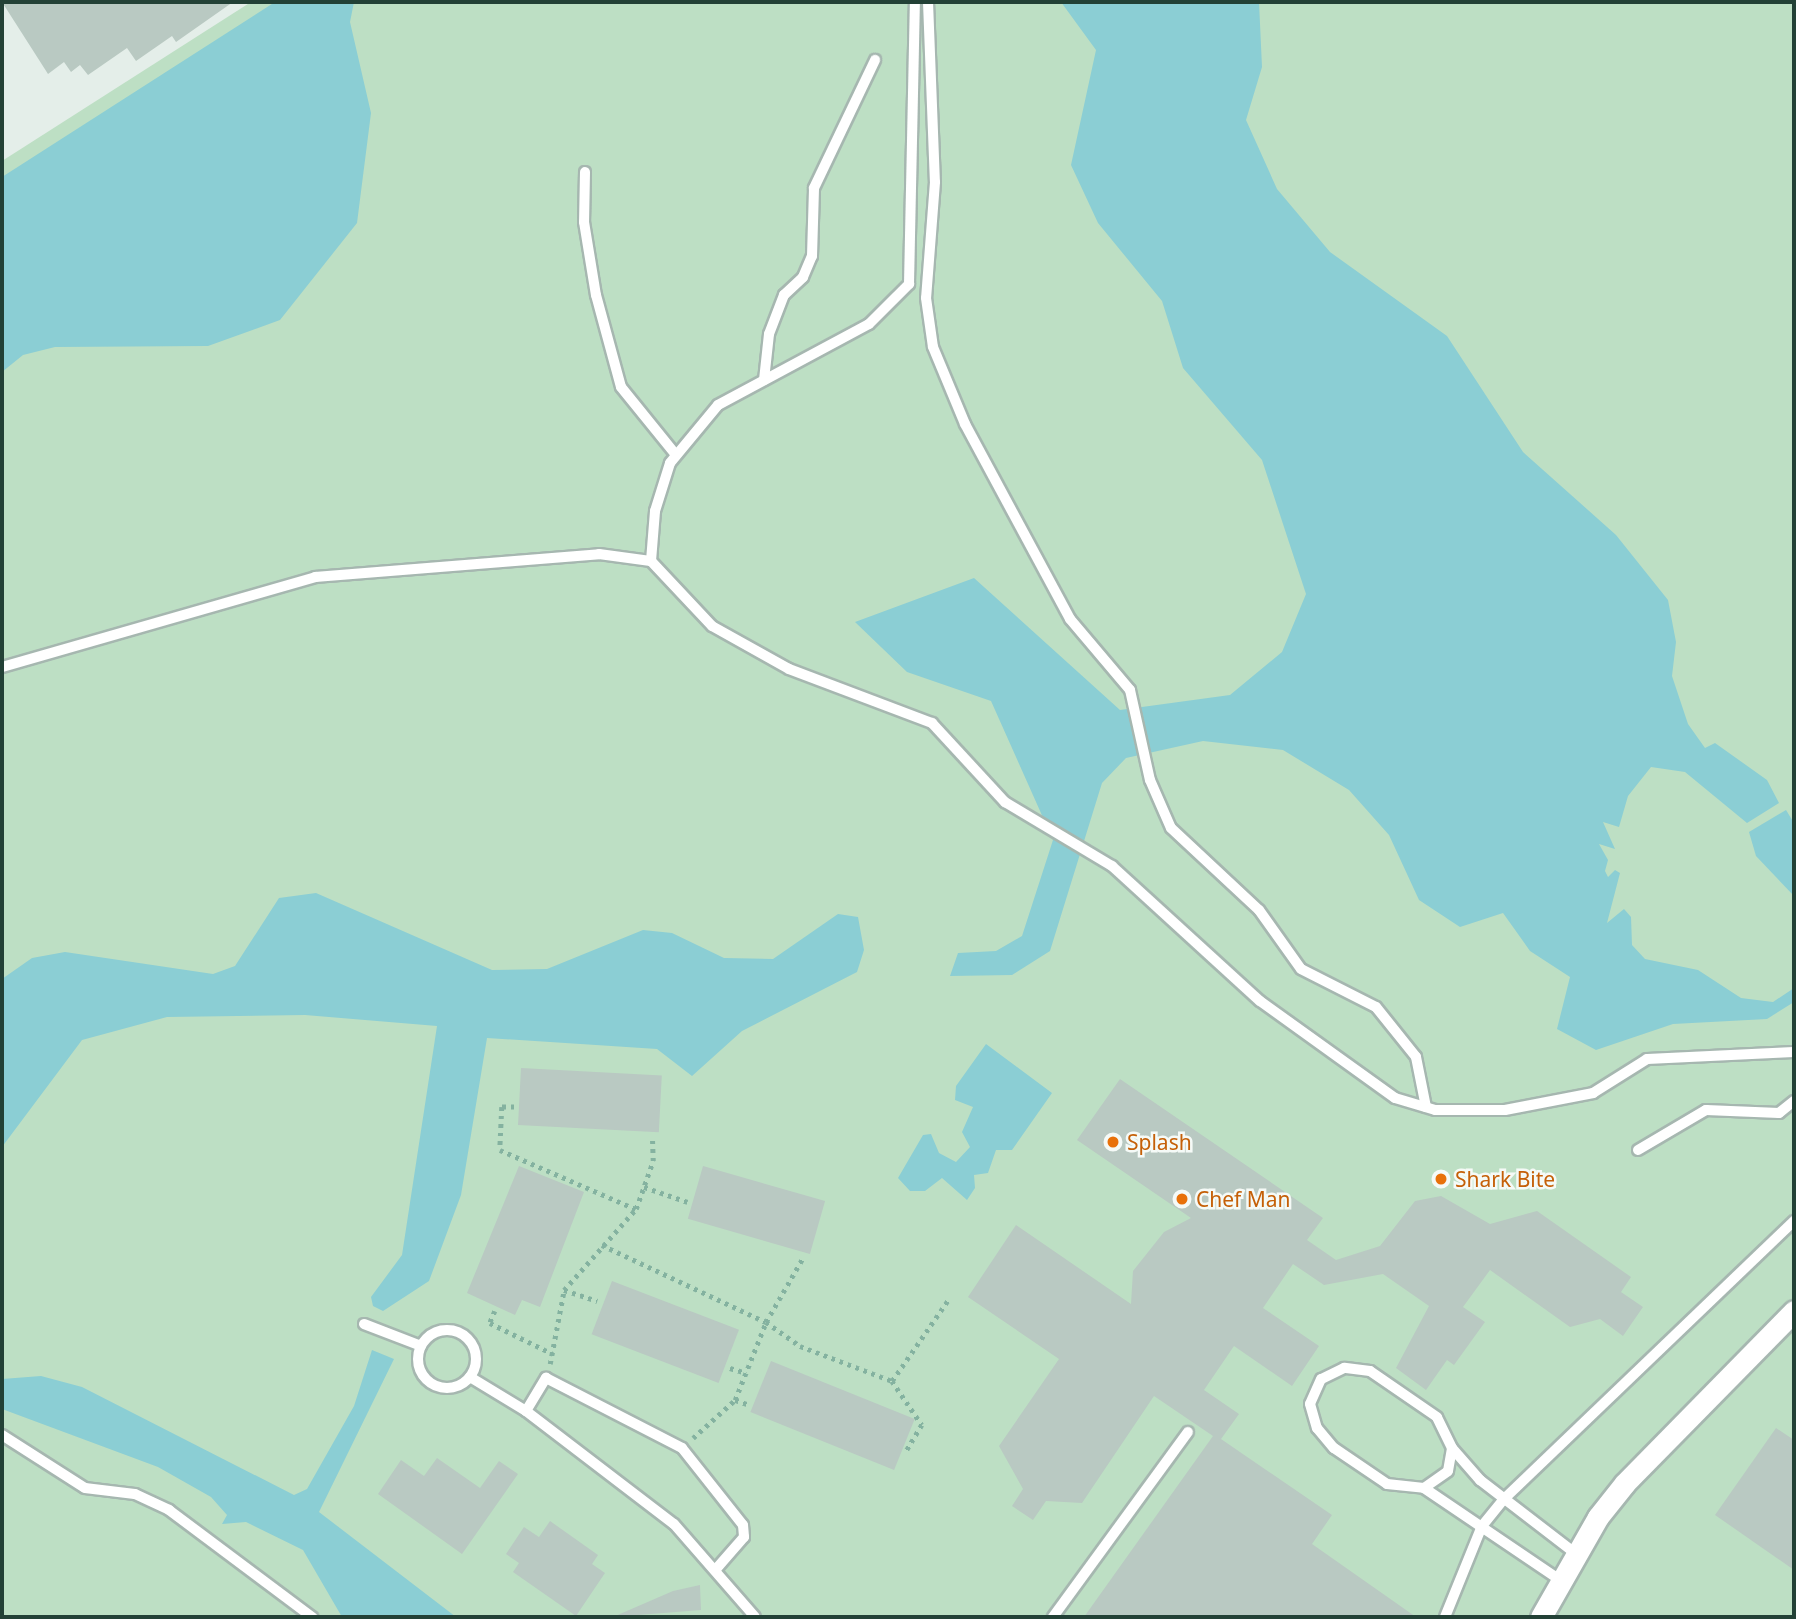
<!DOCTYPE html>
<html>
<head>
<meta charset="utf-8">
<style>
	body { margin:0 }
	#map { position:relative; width:1796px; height:1619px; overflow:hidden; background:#e4eee9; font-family:"Noto Sans",sans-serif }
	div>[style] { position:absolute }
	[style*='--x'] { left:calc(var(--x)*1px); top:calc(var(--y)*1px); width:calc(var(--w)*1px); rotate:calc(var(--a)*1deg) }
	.green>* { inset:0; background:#bddfc4 }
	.water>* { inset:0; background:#8bced4 }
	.building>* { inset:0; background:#b9c9c2; transform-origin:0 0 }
	.path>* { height:4.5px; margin-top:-2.25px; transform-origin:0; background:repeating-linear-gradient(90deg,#84b2a0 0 3.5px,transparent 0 8.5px) }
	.roads { filter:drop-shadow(2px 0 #a6b7b0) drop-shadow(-2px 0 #a6b7b0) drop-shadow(0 2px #a6b7b0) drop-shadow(0 -2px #a6b7b0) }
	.service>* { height:10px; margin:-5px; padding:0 5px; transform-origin:5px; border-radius:5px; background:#fff }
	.service>.ring { margin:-5px; padding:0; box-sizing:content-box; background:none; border:10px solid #fff; border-radius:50% }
	.minor>* { height:21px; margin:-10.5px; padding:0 10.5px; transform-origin:10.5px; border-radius:10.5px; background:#fff }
	.dots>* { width:19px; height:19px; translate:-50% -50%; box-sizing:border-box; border:4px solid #f5faf7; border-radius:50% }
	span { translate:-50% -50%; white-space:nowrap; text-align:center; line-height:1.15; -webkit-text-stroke:5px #f5faf7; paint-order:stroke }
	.food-label { font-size:21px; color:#c56008 }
	.left { translate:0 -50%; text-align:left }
	.frame { position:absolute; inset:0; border:4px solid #234136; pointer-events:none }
</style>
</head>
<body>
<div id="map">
	<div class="green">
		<i style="clip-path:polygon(251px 2px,1794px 2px,1794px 1617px,2px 1617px,2px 161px)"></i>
	</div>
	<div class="water">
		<i style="clip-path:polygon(275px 2px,354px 2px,350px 22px,371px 113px,357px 223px,280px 320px,208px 346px,55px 347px,23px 355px,2px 372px,2px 177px)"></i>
		<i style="clip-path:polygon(1061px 2px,1259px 2px,1262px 67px,1246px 120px,1277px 189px,1330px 252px,1447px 336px,1523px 452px,1616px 535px,1668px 600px,1676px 642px,1672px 676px,1688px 724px,1705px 748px,1715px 743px,1767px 780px,1779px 803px,1747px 823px,1685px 772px,1651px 767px,1628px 796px,1619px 827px,1603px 822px,1615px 849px,1599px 844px,1608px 860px,1605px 871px,1608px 877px,1615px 870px,1620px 873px,1607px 923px,1624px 909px,1631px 917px,1632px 945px,1645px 959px,1698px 970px,1741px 998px,1773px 1002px,1794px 988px,1794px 1002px,1767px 1019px,1673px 1024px,1596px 1050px,1557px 1029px,1570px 977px,1530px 951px,1503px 913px,1460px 927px,1419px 900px,1389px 835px,1349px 790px,1283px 750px,1203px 741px,1126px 758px,1102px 783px,1050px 951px,1012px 975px,950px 976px,958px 953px,996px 951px,1022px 936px,1053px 840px,991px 701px,907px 672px,855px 622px,974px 578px,1120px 710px,1230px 695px,1282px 652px,1306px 594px,1262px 460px,1183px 368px,1162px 301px,1098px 223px,1071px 165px,1096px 50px)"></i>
		<i style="clip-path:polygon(1786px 810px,1794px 823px,1794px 896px,1756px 856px,1749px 832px)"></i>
		<i style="clip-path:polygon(316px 893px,492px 970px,547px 969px,643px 930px,672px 933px,724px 958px,773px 959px,838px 914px,858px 917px,864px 950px,857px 972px,742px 1031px,692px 1076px,657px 1049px,487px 1038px,461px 1195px,429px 1281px,383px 1311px,373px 1306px,371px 1297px,402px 1255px,437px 1026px,305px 1015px,167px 1017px,82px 1040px,2px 1147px,2px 979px,32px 958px,65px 952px,213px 974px,235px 966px,279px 898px)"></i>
		<i style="clip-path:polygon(986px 1044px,1052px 1093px,1012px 1150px,996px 1150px,988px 1173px,974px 1175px,975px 1188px,967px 1200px,942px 1178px,925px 1191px,910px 1191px,898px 1178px,923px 1135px,931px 1134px,939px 1153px,956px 1162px,970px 1147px,962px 1132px,973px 1107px,955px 1100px,956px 1086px)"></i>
		<i style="clip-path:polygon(372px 1350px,394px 1359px,319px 1512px,456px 1617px,342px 1617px,303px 1550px,246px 1522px,222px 1524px,227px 1515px,211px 1497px,158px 1467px,2px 1409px,2px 1379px,41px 1376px,82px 1387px,294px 1495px,307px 1489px,354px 1406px)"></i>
	</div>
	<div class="building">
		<i style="clip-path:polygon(2px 2px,233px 2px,176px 42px,172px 36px,136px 61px,127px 48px,88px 75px,80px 65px,71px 72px,64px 62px,48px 74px)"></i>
		<i style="left:521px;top:1068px;width:141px;height:57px;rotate:3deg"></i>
		<i style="clip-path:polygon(1120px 1079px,1323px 1218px,1307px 1240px,1336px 1260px,1380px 1246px,1415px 1201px,1441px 1196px,1490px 1224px,1537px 1211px,1631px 1277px,1621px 1292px,1643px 1307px,1623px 1336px,1600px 1319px,1570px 1327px,1490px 1270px,1463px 1307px,1485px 1322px,1454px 1365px,1447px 1360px,1426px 1390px,1396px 1368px,1429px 1306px,1383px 1274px,1324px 1285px,1293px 1264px,1263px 1308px,1319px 1346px,1292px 1386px,1234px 1346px,1204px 1390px,1239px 1414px,1221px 1439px,1332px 1515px,1312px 1544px,1416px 1617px,1084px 1617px,1213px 1436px,1154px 1396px,1082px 1503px,1046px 1501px,1033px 1520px,1012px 1506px,1023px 1489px,999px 1446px,1059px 1359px,968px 1297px,1016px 1225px,1131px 1304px,1133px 1271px,1164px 1232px,1191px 1218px,1077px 1140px)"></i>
		<i style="clip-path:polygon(519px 1166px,584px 1192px,540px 1307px,522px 1300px,515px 1315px,467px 1293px)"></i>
		<i style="left:703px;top:1166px;width:127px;height:55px;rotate:16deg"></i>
		<i style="left:612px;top:1281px;width:136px;height:57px;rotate:21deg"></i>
		<i style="left:771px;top:1361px;width:155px;height:55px;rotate:22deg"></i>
		<i style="clip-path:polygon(1776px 1428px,1794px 1440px,1794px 1570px,1715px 1515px)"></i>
		<i style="clip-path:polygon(437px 1458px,480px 1488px,499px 1461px,518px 1474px,462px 1554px,378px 1494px,401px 1460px,424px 1476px)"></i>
		<i style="clip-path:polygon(550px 1521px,598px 1555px,592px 1564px,605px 1573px,576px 1616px,513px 1572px,519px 1563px,506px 1554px,524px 1527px,539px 1537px)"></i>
		<i style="clip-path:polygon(700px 1585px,701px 1610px,613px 1617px,673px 1591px)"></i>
	</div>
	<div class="path">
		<i style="--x:514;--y:1107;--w:12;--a:180"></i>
		<i style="--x:502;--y:1107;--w:43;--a:92.7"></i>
		<i style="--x:500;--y:1150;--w:148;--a:23.5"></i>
		<i style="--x:644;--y:1187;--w:46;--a:18.8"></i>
		<i style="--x:602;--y:1245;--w:181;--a:25.2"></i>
		<i style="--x:766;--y:1322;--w:42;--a:35.2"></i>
		<i style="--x:800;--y:1346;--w:98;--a:20.8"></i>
		<i style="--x:892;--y:1381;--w:53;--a:55.7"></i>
		<i style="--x:922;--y:1425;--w:31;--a:121"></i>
		<i style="--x:564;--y:1290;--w:35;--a:18"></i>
		<i style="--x:495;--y:1311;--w:13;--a:113"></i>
		<i style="--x:490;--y:1323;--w:70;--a:26.2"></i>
		<i style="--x:550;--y:1364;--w:75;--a:-79.3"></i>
		<i style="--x:564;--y:1290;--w:108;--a:-48.4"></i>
		<i style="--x:636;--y:1209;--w:51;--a:-70.5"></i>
		<i style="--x:653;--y:1161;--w:23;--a:-92"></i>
		<i style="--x:730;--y:1368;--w:17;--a:17"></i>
		<i style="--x:892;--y:1381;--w:98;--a:-55.3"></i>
		<i style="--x:735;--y:1400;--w:13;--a:18"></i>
		<i style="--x:693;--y:1438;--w:57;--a:-42.1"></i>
		<i style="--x:735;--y:1400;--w:84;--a:-68.3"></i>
		<i style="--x:766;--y:1322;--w:76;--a:-60.1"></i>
	</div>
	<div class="roads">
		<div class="service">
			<i style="--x:928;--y:2;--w:180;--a:87.8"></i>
			<i style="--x:935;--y:182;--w:116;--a:94.4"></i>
			<i style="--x:926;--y:298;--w:49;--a:81.9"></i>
			<i style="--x:933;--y:347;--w:83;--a:67.4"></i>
			<i style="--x:965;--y:424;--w:221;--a:61.7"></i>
			<i style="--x:1070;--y:619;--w:93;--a:49.8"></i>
			<i style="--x:1130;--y:690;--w:92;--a:77.5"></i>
			<i style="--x:1150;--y:780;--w:52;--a:66.4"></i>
			<i style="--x:1171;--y:828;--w:120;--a:43"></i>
			<i style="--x:1259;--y:910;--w:72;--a:54.6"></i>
			<i style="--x:1301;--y:969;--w:84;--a:26.9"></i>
			<i style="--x:1376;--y:1007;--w:64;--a:51.3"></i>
			<i style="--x:1416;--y:1057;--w:51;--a:78.7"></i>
			<i style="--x:585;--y:172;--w:50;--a:91.1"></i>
			<i style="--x:584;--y:222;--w:74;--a:80.7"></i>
			<i style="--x:596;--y:295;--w:95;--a:74.8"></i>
			<i style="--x:621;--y:387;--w:87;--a:51"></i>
			<i style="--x:764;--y:380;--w:46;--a:-83.8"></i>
			<i style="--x:769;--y:334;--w:42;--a:-69"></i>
			<i style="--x:784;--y:295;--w:26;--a:-43"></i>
			<i style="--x:803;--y:277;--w:23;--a:-67"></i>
			<i style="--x:812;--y:256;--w:68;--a:-88.3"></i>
			<i style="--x:814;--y:188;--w:142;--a:-64.5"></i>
			<i style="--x:651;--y:561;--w:50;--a:-85.4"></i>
			<i style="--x:655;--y:511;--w:50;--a:-72.6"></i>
			<i style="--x:670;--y:463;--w:75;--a:-50.4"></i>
			<i style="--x:718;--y:405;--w:171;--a:-28.2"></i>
			<i style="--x:869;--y:324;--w:57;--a:-45"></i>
			<i style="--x:909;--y:284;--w:282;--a:-88.8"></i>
			<i style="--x:2;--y:667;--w:326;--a:-16"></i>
			<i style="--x:315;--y:577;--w:285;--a:-4.6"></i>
			<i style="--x:599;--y:554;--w:52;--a:7.7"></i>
			<i style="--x:651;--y:561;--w:89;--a:46.8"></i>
			<i style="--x:712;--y:626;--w:88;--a:29.2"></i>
			<i style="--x:789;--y:669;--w:153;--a:20.7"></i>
			<i style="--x:932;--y:723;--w:108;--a:47.3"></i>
			<i style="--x:1005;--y:802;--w:125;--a:30.9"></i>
			<i style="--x:1112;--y:866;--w:200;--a:42.4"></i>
			<i style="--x:1260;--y:1001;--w:166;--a:35.7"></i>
			<i style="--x:1395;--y:1098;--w:42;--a:16.7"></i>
			<i style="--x:1435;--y:1110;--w:70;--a:0"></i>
			<i style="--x:1505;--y:1110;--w:90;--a:-10.9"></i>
			<i style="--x:1593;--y:1093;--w:64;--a:-32.2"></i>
			<i style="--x:1647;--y:1059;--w:147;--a:-2.7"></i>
			<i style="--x:1638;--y:1150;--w:79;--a:-30.5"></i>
			<i style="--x:1706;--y:1110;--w:73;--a:2.4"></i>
			<i style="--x:1779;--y:1113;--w:19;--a:-39"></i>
			<i style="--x:364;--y:1324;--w:61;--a:21.1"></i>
			<i class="ring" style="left:418px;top:1330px;width:48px;height:48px"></i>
			<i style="--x:470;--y:1377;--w:66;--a:31.3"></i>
			<i style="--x:526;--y:1411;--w:186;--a:37.4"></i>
			<i style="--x:674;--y:1524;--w:123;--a:48.9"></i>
			<i style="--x:526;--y:1411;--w:39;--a:-59"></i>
			<i style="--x:546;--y:1378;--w:153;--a:27.2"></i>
			<i style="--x:682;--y:1448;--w:98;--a:51.6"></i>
			<i style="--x:743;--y:1525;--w:12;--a:85"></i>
			<i style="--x:744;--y:1537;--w:41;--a:131.1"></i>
			<i style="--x:2;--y:1435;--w:98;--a:32.6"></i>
			<i style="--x:85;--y:1488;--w:50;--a:6.8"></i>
			<i style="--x:135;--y:1494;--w:38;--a:25"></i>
			<i style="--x:169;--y:1510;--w:179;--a:36.8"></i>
			<i style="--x:1452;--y:1448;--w:43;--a:48.8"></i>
			<i style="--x:1480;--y:1480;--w:121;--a:37.6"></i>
			<i style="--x:1424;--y:1488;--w:29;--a:-35"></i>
			<i style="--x:1448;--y:1471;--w:23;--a:-80"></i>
			<i style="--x:1452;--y:1448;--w:34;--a:-116"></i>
			<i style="--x:1437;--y:1417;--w:81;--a:-145.5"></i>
			<i style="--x:1370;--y:1371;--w:26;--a:-173"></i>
			<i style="--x:1344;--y:1368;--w:25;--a:154"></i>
			<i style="--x:1321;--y:1379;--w:27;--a:114"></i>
			<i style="--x:1310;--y:1404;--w:25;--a:74"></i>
			<i style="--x:1317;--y:1428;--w:26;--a:50"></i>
			<i style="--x:1334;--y:1448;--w:64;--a:34.2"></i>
			<i style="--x:1387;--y:1484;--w:37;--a:6"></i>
			<i style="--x:1424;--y:1488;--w:164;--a:34.1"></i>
			<i style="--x:1053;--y:1617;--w:229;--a:-53.9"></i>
			<i style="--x:1445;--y:1617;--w:98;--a:-67.9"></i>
			<i style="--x:1482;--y:1526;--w:33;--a:-51"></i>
			<i style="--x:1503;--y:1500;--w:403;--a:-43.8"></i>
		</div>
		<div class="minor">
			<i style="--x:1541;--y:1617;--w:115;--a:-60.3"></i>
			<i style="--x:1598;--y:1517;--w:43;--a:-51.5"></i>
			<i style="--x:1625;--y:1483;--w:241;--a:-45.5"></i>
		</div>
	</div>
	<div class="dots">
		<i style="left:1113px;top:1142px;background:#e8710a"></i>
		<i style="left:1441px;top:1179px;background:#e8710a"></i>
		<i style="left:1182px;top:1199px;background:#e8710a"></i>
	</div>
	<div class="food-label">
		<span class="left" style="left:1127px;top:1142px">Splash</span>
		<span class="left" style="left:1455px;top:1179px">Shark Bite</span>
		<span class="left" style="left:1196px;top:1199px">Chef Man</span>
	</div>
	<div class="frame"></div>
</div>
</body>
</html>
